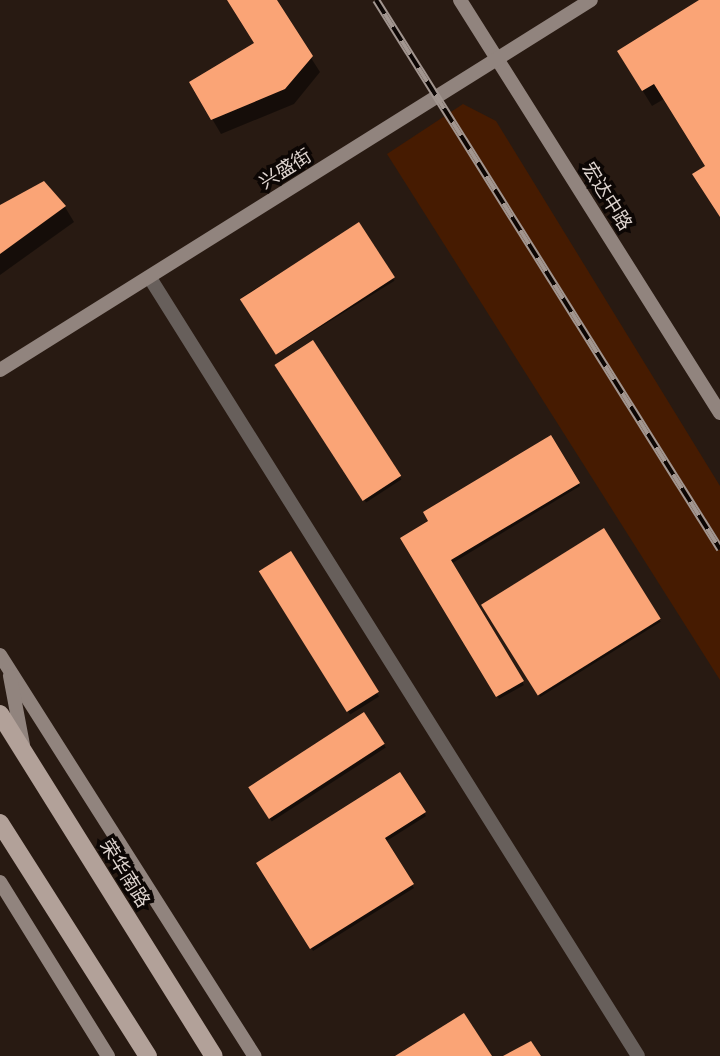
<!DOCTYPE html>
<html>
<head>
<meta charset="utf-8">
<style>
	body { margin:0 }
	#map { position:relative; width:720px; height:1056px; overflow:hidden; background:#281a12; font-family:"Varela Round","Noto Sans SC",sans-serif }
	div>[style] { position:absolute }
	[style*='--x'] { left:calc(var(--x)*1px); top:calc(var(--y)*1px); width:calc(var(--w)*1px); rotate:calc(var(--a)*1deg) }
	.green>* { inset:0; background:#461b01 }
	.shadow>* { inset:0; background:#0007; transform-origin:0 0 }
	.building>* { inset:0; background:#faa476; transform-origin:0 0 }
	.street>* { height:14px; margin:-7px; padding:0 7px; transform-origin:7px; border-radius:7px; background:#675f5b }
	.secondary>* { height:14px; margin:-7px; padding:0 7px; transform-origin:7px; border-radius:7px; background:#91847e }
	.primary>* { height:18px; margin:-9px; padding:0 9px; transform-origin:9px; border-radius:9px; background:#b2a199 }
	.rail>* { height:8px; margin-top:-4px; transform-origin:0; background:repeating-linear-gradient(90deg,#0c0604 0 16px,#a29690 0 32px); box-sizing:border-box; border-block:2px solid #a29690 }
	span { translate:-50% -50%; white-space:nowrap; text-align:center; line-height:1.15; -webkit-text-stroke:7px #0c0604; paint-order:stroke }
	.street-label { font-size:19px; color:#ded4cf }
</style>
</head>
<body>
<div id="map">
	<div class="green">
		<i style="clip-path:polygon(463px 104px,496px 121px,720px 486px,720px 680px,387px 154px)"></i>
	</div>
	<div class="shadow">
		<i style="clip-path:polygon(228px 0,274px 0,320px 72px,294px 104px,221px 134px,191px 83px,256px 44px)"></i>
		<i style="clip-path:polygon(703px 0,720px 0,720px 216px,707px 167px,664px 99px,652px 106px,628px 67px)"></i>
		<i style="clip-path:polygon(0 207px,65px 207px,74px 222px,0 275px)"></i>
		<i style="left:359px;top:224px;width:67px;height:139px;rotate:58deg"></i>
		<i style="left:312px;top:342px;width:164px;height:42px;rotate:57deg"></i>
		<i style="clip-path:polygon(551px 437px,580px 486px,451px 564px,524px 685px,499px 699px,402px 538px)"></i>
		<i style="left:604px;top:531px;width:107px;height:142px;rotate:58deg"></i>
		<i style="left:290px;top:554px;width:168px;height:34px;rotate:58deg"></i>
		<i style="left:364px;top:714px;width:40px;height:136px;rotate:57deg"></i>
		<i style="clip-path:polygon(400px 775px,426px 816px,385px 842px,414px 888px,313px 951px,258px 863px)"></i>
	</div>
	<div class="building">
		<i style="clip-path:polygon(227px 0,277px 0,313px 56px,285px 89px,211px 120px,189px 82px,254px 43px)"></i>
		<i style="clip-path:polygon(699px 0,720px 0,720px 217px,692px 174px,705px 166px,654px 84px,642px 91px,617px 51px)"></i>
		<i style="clip-path:polygon(44px 181px,66px 206px,0 254px,0 205px)"></i>
		<i style="left:359px;top:222px;width:66px;height:142px;rotate:57deg"></i>
		<i style="left:313px;top:340px;width:162px;height:46px;rotate:57deg"></i>
		<i style="clip-path:polygon(551px 435px,580px 483px,451px 560px,524px 681px,496px 697px,400px 538px,428px 521px,423px 512px)"></i>
		<i style="left:604px;top:528px;width:107px;height:145px;rotate:58deg"></i>
		<i style="left:291px;top:551px;width:166px;height:38px;rotate:58deg"></i>
		<i style="left:364px;top:712px;width:38px;height:138px;rotate:57deg"></i>
		<i style="clip-path:polygon(400px 772px,426px 812px,385px 838px,414px 884px,310px 949px,256px 863px)"></i>
		<i style="clip-path:polygon(464px 1013px,492px 1056px,395px 1056px)"></i>
		<i style="clip-path:polygon(531px 1041px,541px 1056px,503px 1056px)"></i>
	</div>
	<div class="street">
		<i style="--x:150;--y:278;--w:918;--a:57.9"></i>
	</div>
	<div class="secondary">
		<i style="--x:460;--y:0;--w:488;--a:57.8"></i>
		<i style="--x:0;--y:370;--w:697;--a:-32.05"></i>
		<i style="--x:0;--y:655;--w:475;--a:57.6"></i>
		<i style="--x:10;--y:676;--w:70;--a:79.3"></i>
		<i style="--x:0;--y:882;--w:205;--a:58.2"></i>
	</div>
	<div class="primary">
		<i style="--x:0;--y:714;--w:403;--a:58"></i>
		<i style="--x:0;--y:823;--w:276;--a:57.6"></i>
	</div>
	<div class="rail">
		<i style="--x:376;--y:0;--w:648;--a:57.93"></i>
	</div>
	<div class="street-label">
		<span style="left:286px;top:170px;rotate:-32deg">兴盛街</span>
		<span style="left:606px;top:197px;rotate:58deg">宏达中路</span>
		<span style="left:124px;top:874px;rotate:58deg">荣华南路</span>
	</div>
</div>
</body>
</html>
